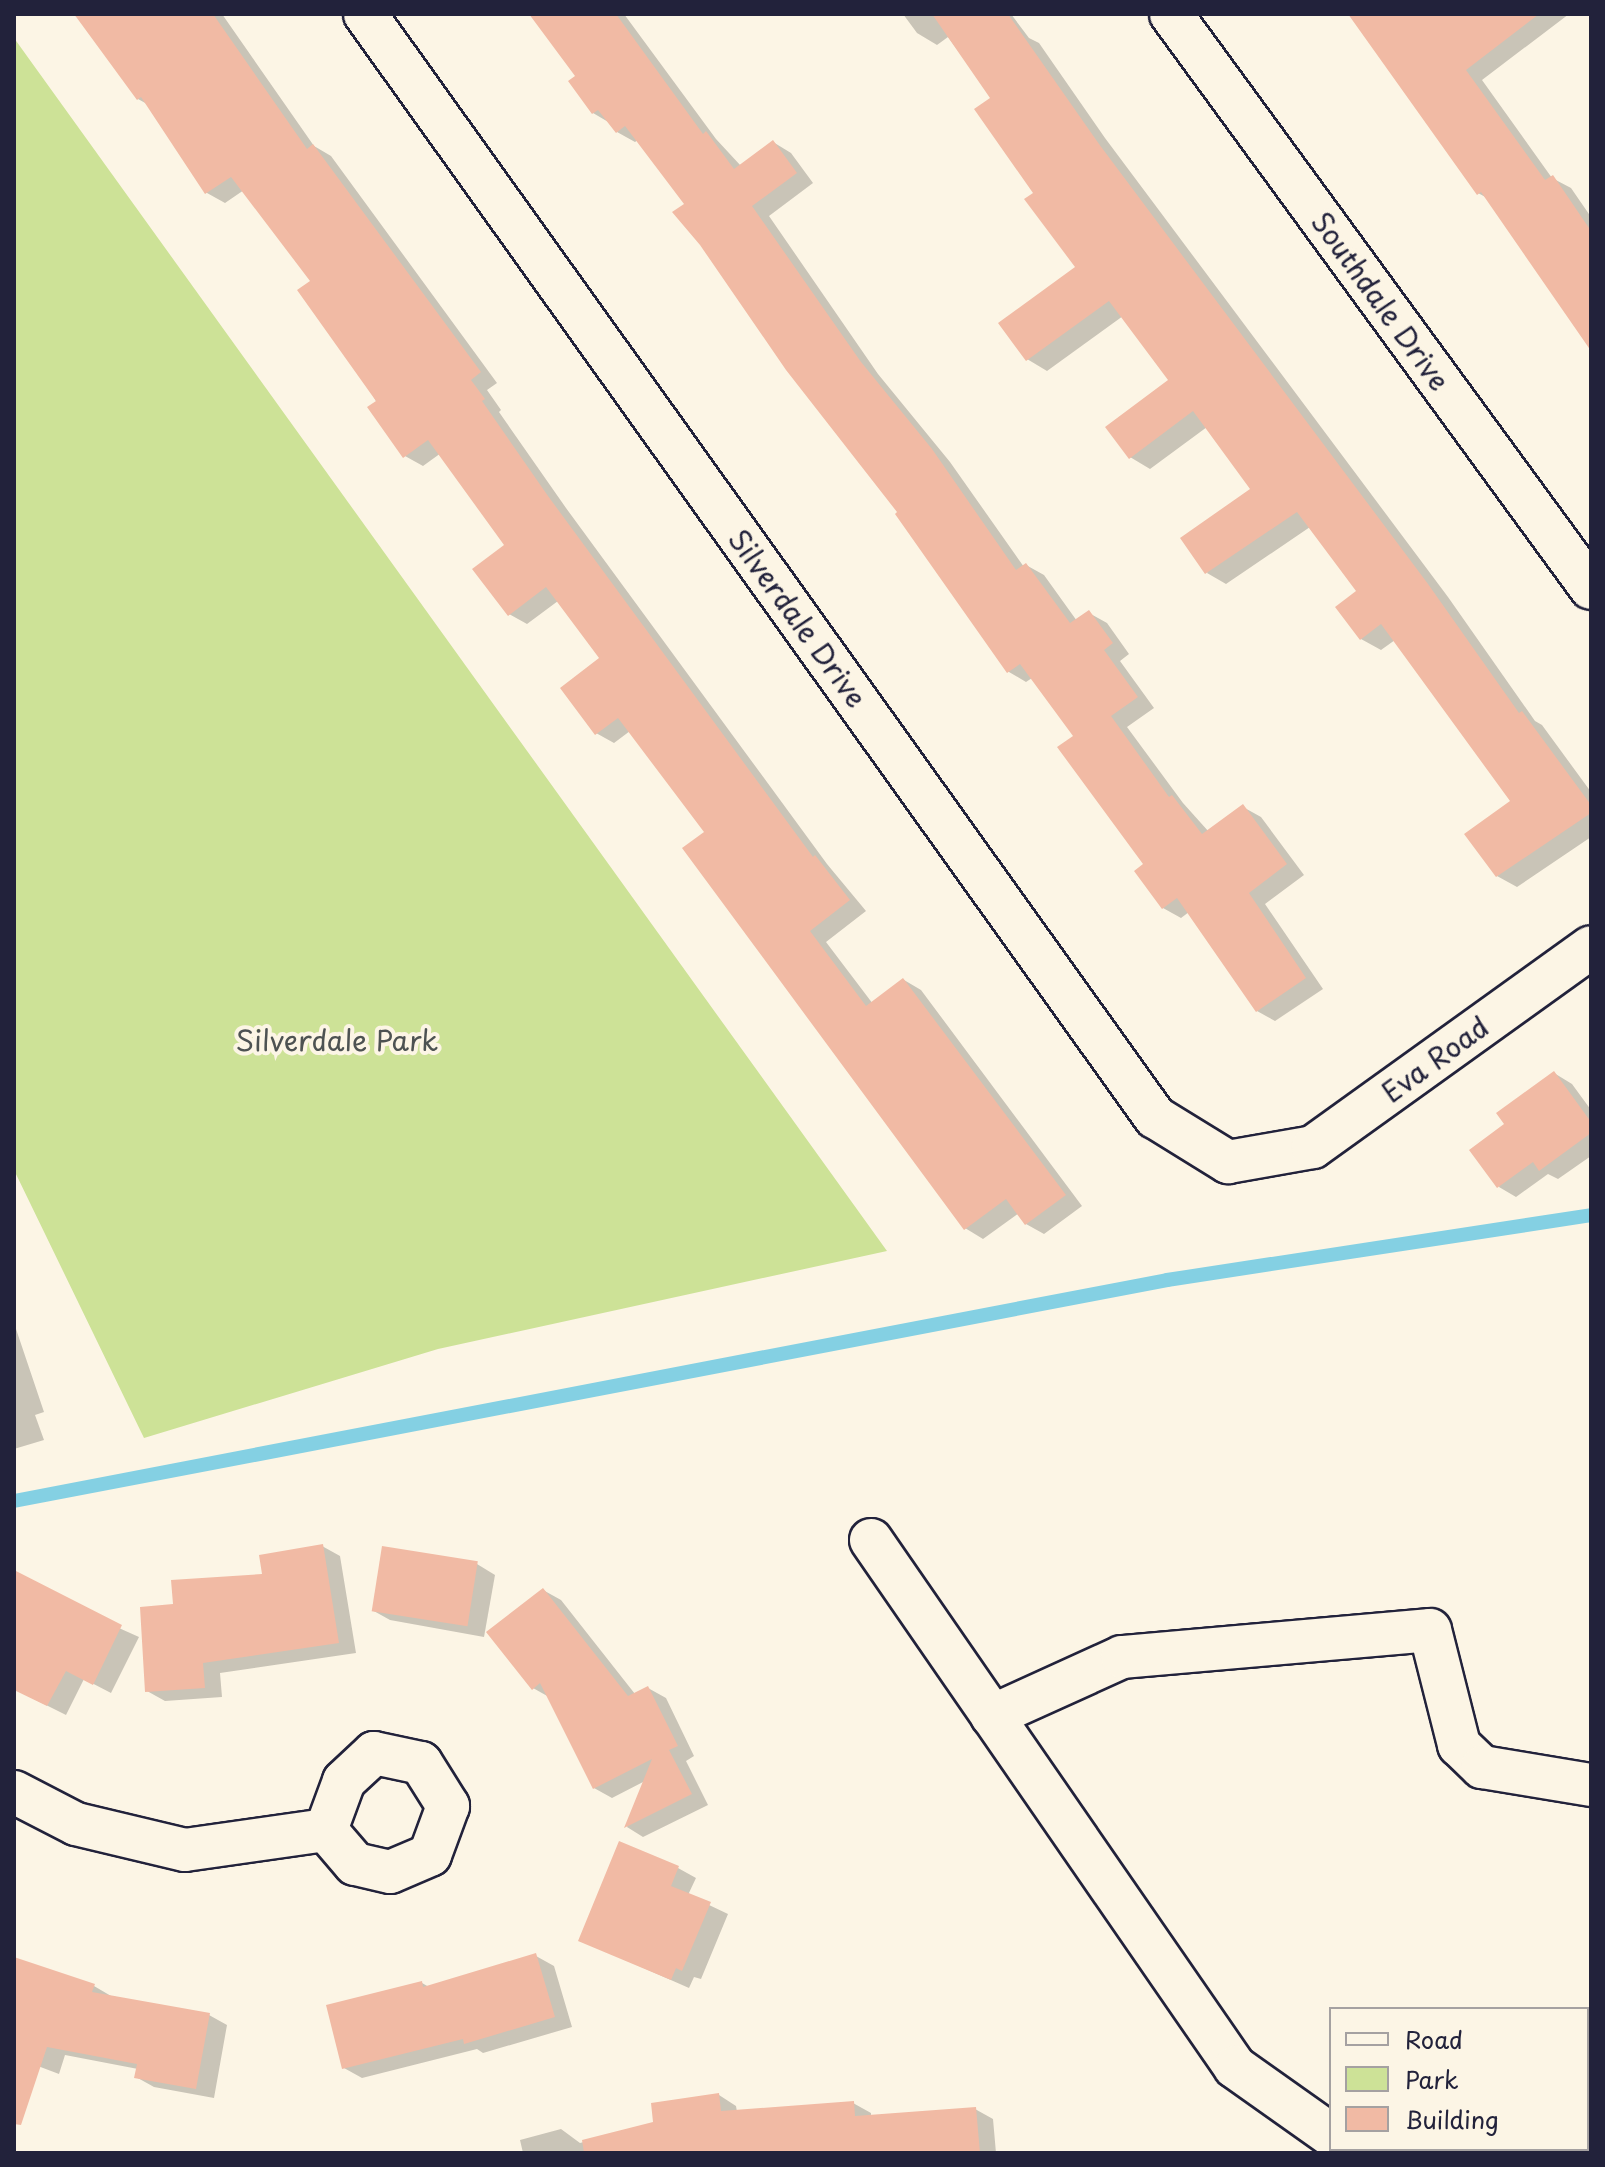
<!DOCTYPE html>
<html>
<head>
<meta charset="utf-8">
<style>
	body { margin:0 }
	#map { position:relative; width:1605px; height:2167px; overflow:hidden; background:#fcf5e5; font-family:"Playpen Sans",sans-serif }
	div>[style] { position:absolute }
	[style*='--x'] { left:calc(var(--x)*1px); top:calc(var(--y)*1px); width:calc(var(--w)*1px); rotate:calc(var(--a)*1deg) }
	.green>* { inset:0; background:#cde297 }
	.shadow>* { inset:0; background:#0003 }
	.stream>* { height:14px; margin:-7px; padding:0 7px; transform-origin:7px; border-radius:7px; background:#84d0e3 }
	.building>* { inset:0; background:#f1baa4; transform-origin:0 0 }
	.roads { filter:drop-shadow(2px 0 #22223b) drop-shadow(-2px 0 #22223b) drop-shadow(0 2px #22223b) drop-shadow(0 -2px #22223b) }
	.street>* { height:42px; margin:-21px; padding:0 21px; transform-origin:21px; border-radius:21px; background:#fcf5e5 }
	span { translate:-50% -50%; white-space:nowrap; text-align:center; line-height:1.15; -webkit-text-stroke:8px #fcf5e5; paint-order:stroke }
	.street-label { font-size:28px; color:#22223b }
	.park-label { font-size:28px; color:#4d5252 }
	.frame { position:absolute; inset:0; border:16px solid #22223b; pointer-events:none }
	.legend { position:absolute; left:1329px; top:2007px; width:260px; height:144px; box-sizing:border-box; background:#fcf5e5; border:2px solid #a5a1a1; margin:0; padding:10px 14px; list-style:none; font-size:24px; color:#22223b }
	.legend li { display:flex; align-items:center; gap:16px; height:40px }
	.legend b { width:40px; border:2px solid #a5a1a1 }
</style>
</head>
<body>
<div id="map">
	<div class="green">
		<i style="clip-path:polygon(14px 38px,887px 1251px,438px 1349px,144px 1438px,14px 1170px)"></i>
	</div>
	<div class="shadow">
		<i style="clip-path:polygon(73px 14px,222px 14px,314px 146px,331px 156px,497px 383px,487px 390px,501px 410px,499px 412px,566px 508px,827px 864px,866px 911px,826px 942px,873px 1004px,904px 980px,921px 990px,1082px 1206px,1044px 1234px,1026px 1224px,1019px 1213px,983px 1239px,965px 1228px,707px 833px,630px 731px,614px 743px,596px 733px,602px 659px,558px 601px,527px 624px,509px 614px,507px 545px,441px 453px,423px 466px,405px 456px,313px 282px,244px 190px,225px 203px,207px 193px,147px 104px,138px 99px,83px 22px)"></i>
		<i style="clip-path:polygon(530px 14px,624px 14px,716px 139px,741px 166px,773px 142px,791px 153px,813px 183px,769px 216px,878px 374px,950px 462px,1024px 567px,1026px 565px,1044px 575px,1077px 621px,1089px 613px,1107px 623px,1129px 654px,1120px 661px,1154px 708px,1127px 727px,1183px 803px,1209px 832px,1243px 807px,1261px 817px,1304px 875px,1265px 904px,1323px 989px,1275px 1021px,1257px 1011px,1189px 912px,1181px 918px,1163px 908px,1146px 864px,1075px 736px,1032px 678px,1026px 682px,1009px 672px,686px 205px,638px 140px,635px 142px,617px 132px,610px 123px,593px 113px,578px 76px)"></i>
		<i style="clip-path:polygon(903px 14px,1011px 14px,1029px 38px,1039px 43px,1105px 138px,1448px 597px,1535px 721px,1542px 725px,1591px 792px,1591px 837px,1517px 887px,1497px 876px,1513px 801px,1395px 640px,1381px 650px,1361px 639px,1359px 591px,1310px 527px,1226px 584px,1207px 573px,1252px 489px,1207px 427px,1150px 469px,1130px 457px,1171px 380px,1123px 316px,1047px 371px,1027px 359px,1077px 268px,1036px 193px,993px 98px,948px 37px,937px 45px,917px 33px)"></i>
		<i style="clip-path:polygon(1350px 14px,1569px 14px,1482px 80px,1552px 178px,1571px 188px,1591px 217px,1591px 347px,1489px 199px,1478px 193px)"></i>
		<i style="clip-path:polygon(1554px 1073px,1572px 1084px,1591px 1110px,1591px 1156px,1558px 1179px,1548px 1174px,1516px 1197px,1499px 1187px,1507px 1124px)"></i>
		<i style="clip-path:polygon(14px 1323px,44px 1412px,35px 1415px,44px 1440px,14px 1449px)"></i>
		<i style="clip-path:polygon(322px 1546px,340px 1556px,356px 1653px,220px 1673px,222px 1697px,165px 1701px,147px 1691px,265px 1576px)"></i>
		<i style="clip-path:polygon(477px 1564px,495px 1575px,484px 1637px,390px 1620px,372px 1610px)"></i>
		<i style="clip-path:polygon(14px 1581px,139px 1637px,111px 1693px,84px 1679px,66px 1715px,14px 1689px)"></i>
		<i style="clip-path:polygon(543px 1590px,561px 1600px,635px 1694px,648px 1688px,666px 1698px,694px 1756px,686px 1761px,708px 1805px,643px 1837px,627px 1827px,645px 1781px,612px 1798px,594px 1788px,549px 1697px,533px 1688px)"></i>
		<i style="clip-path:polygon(678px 1868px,696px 1878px,688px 1895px,728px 1914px,701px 1979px,694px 1977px,689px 1988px,580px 1940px)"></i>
		<i style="clip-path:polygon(536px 1956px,554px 1966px,572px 2027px,483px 2053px,477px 2049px,362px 2078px,344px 2068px,422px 1983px,429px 1987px)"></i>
		<i style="clip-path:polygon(14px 1959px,94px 1986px,111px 1996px,209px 2015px,227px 2025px,214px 2098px,154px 2087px,136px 2077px,138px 2069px,65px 2055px,59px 2074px,14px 2057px)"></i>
		<i style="clip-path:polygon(719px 2095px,736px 2106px,737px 2112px,853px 2103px,871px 2113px,871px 2117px,975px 2109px,993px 2119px,996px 2153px,523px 2153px,520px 2140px,561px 2129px,580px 2143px,656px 2123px)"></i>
	</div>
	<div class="stream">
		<i style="--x:14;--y:1501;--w:1174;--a:-10.85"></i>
		<i style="--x:1167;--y:1280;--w:429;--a:-8.7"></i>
	</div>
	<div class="building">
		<i style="clip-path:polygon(74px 14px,213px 14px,307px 149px,313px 144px,481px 372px,471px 380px,485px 399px,482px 401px,548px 496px,813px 857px,815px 855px,850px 900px,810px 931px,866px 1006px,903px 978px,1066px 1195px,1025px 1225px,1006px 1199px,964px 1230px,682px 848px,704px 832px,618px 718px,595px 735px,560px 688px,599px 658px,546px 587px,508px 616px,472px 569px,504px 545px,428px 440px,403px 458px,367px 407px,376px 401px,297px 290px,310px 281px,231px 177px,205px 194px,141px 97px,137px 100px)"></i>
		<i style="clip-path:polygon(529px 14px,616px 14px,703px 134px,706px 131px,734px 169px,773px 140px,797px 173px,752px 206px,861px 362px,932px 449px,1016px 570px,1026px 563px,1070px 623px,1089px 610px,1113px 643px,1104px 650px,1138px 697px,1111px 716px,1169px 797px,1172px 795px,1202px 834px,1243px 804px,1287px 864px,1249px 893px,1306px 978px,1256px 1012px,1177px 898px,1162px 909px,1134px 871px,1143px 864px,1057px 747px,1073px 736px,1020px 664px,1007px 673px,895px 514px,897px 512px,786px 370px,700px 245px,672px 212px,684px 204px,625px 126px,616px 133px,598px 110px,592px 114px,568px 81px,575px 76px)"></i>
		<i style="clip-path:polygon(932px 14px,1008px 14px,1099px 144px,1428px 584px,1519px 713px,1522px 711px,1591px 805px,1591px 813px,1496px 877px,1464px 834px,1510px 801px,1381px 624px,1360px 640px,1335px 607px,1356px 591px,1297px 512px,1205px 574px,1180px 538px,1250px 489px,1193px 411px,1129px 459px,1105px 427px,1168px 380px,1109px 301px,1026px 361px,998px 323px,1075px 267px,1024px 199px,1033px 193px,974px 109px,990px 98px)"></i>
		<i style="clip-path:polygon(1348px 14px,1539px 14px,1466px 70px,1545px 180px,1553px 175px,1591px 231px,1591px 351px,1481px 192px,1477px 195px)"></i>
		<i style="clip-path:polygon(1554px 1071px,1591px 1122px,1591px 1133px,1539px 1171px,1533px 1162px,1497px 1188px,1469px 1150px,1504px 1124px,1496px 1113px)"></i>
		<i style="clip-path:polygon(323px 1544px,339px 1643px,203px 1663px,205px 1688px,145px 1692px,140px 1607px,173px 1604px,171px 1580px,262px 1574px,259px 1555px)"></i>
		<i style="left:382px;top:1546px;width:97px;height:66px;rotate:9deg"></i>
		<i style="clip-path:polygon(14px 1570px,122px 1625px,93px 1685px,66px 1671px,47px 1706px,14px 1690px)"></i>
		<i style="clip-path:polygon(543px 1588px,628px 1696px,648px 1686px,678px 1746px,669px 1750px,692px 1794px,624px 1828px,652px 1759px,593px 1789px,540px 1683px,532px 1690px,486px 1632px)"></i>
		<i style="clip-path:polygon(619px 1841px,679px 1866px,671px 1886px,711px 1902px,682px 1971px,676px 1968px,671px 1980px,578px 1941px)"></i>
		<i style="clip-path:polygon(536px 1953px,555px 2017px,464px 2044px,463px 2039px,342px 2069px,326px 2005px,422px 1981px,423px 1987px)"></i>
		<i style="clip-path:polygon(14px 1957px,95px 1984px,92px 1992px,210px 2013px,196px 2089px,134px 2078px,137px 2064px,47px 2047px,21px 2125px,14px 2124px)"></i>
		<i style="clip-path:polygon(719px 2093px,721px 2111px,854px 2101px,855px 2116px,976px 2107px,980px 2153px,584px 2153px,582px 2140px,653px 2122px,651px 2103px)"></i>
	</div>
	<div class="roads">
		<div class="street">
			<i style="--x:365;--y:14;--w:1357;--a:54.39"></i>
			<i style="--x:1155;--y:1117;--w:86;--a:31.7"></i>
			<i style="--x:1228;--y:1162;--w:86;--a:-10"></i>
			<i style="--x:1313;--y:1147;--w:342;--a:-35.7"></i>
			<i style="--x:1171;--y:14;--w:711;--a:53.81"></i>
			<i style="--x:871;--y:1540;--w:640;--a:55.37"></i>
			<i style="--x:1235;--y:2067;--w:118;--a:35.3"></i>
			<i style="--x:992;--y:1716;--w:143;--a:-24.4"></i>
			<i style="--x:1122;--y:1657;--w:309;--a:-5"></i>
			<i style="--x:1430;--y:1630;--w:119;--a:75.8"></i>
			<i style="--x:1459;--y:1745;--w:32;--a:44"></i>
			<i style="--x:1482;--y:1767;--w:110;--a:9.4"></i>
			<i style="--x:374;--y:1753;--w:48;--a:12"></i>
			<i style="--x:421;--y:1763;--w:51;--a:57.9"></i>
			<i style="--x:448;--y:1806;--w:52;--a:110.2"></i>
			<i style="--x:430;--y:1855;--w:43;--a:157"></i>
			<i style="--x:390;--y:1872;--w:36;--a:-167"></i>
			<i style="--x:355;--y:1864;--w:45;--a:-130.5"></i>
			<i style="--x:326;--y:1830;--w:52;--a:-69.8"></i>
			<i style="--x:344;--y:1781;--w:41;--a:-43"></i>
			<i style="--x:14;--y:1792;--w:70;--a:27.3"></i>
			<i style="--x:76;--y:1824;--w:112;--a:13.4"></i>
			<i style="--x:185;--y:1850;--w:142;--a:-8.1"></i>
			<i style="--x:1587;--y:2075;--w:16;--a:-75"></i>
			<i style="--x:1566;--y:2153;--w:4;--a:-76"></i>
		</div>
	</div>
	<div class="street-label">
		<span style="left:1381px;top:301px;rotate:54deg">Southdale Drive</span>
		<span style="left:798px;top:618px;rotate:54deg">Silverdale Drive</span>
		<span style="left:1435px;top:1059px;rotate:-36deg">Eva Road</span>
	</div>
	<div class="park-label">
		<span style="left:337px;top:1040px">Silverdale Park</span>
	</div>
	<div class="frame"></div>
	<ul class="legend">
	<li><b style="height:10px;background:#fcf5e5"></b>Road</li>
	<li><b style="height:22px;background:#cde297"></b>Park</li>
	<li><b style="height:22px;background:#f1baa4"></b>Building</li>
	</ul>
</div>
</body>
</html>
